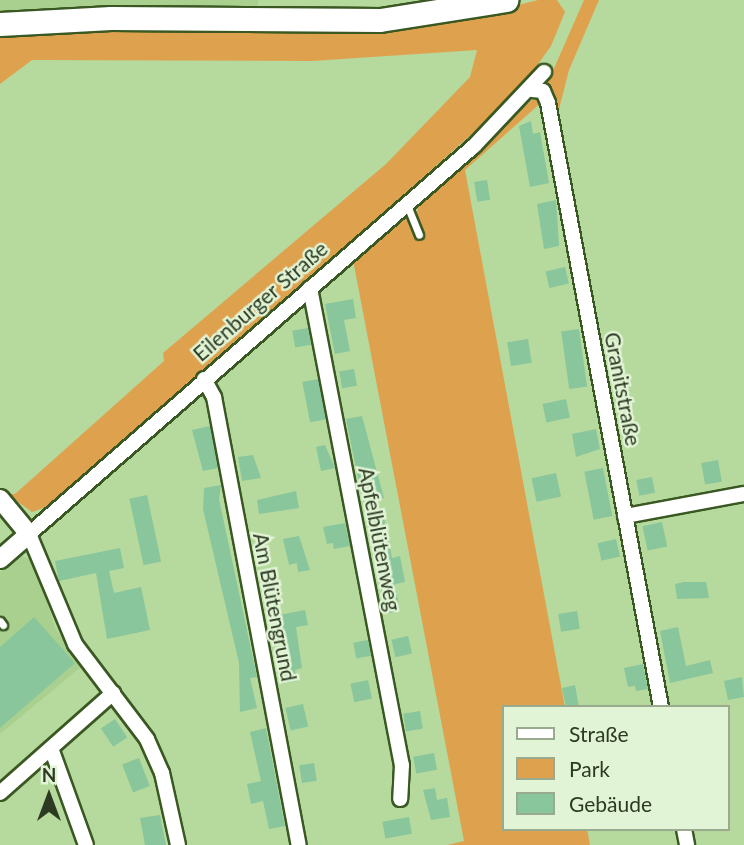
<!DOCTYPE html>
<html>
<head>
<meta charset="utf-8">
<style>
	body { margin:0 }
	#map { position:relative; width:744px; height:845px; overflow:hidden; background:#b6d99e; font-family:Lato,sans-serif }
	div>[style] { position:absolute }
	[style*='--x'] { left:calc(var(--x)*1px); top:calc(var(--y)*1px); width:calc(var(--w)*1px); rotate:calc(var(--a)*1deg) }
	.built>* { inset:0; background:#a9d08f }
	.green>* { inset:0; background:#dea24e }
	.building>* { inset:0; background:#89c69b; transform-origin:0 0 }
	.roads { filter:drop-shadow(2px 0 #3a5822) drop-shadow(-2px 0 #3a5822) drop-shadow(0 2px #3a5822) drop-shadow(0 -2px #3a5822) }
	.service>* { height:7px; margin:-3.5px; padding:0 3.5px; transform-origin:3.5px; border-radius:3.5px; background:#fff }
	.minor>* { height:14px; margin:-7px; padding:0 7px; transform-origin:7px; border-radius:7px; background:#fff }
	.tertiary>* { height:18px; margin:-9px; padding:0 9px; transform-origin:9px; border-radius:9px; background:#fff }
	.primary>* { height:23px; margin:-11.5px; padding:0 11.5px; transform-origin:11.5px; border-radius:11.5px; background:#fff }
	span { translate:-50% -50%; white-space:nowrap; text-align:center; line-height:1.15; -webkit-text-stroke:5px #e2f4d6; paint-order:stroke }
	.street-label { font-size:21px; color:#2c3a22 }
	.legend { position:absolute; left:502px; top:705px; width:228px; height:126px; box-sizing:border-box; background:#e2f4d6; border:2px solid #99aa8e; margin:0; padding:9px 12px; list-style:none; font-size:21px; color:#2c3a22 }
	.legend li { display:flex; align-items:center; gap:14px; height:35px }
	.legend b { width:35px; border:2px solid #99aa8e }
	.north { position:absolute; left:14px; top:761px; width:70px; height:70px; -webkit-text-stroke:5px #e2f4d6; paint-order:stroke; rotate:0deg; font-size:19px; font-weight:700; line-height:28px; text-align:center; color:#2c3a22 }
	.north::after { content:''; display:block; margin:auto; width:24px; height:32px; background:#2c3a22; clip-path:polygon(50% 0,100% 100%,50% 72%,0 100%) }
</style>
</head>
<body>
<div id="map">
	<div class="built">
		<i style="clip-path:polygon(0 0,259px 0,256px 9px,0 13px)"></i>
		<i style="clip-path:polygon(21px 556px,34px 560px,55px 628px,81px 667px,0 734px,0 572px)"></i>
	</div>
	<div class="green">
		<i style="clip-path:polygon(538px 0,557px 0,565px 12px,551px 46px,516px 95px,54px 504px,32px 512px,7px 494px,15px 494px,164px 361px,163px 353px,386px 164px,470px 77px,477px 50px,312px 61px,32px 60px,0 84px,0 32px,498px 10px)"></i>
		<i style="clip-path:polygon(584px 0,599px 0,569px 70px,557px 117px,548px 82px)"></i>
		<i style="clip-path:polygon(533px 99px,543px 101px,465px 170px,565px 707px,504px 707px,504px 829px,587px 829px,590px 845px,447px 845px,464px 841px,353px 260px,405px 213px,410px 217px,418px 210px,415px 205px)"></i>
	</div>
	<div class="building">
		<i style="clip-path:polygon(531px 121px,533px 134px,540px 132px,549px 183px,530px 187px,519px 126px)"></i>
		<i style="left:487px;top:180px;width:20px;height:13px;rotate:81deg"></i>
		<i style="clip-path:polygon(556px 200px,559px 246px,544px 249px,537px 204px)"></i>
		<i style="left:565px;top:267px;width:17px;height:20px;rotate:77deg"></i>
		<i style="clip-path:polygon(353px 299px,356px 318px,344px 320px,350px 351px,335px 354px,325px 304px)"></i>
		<i style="left:308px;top:328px;width:17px;height:16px;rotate:80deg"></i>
		<i style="left:579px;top:329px;width:58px;height:18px;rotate:82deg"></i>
		<i style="left:528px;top:339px;width:24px;height:21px;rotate:81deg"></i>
		<i style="left:354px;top:369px;width:17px;height:15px;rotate:80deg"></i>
		<i style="left:318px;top:379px;width:41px;height:16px;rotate:79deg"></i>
		<i style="left:566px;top:399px;width:19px;height:24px;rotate:78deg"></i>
		<i style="clip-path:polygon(362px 416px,384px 498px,363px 502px,346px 419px)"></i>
		<i style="clip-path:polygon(210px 426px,218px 468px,203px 471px,192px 430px)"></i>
		<i style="clip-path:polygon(596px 429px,600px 449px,576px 457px,572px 434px)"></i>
		<i style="clip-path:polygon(325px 445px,335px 468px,321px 471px,316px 447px)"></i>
		<i style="clip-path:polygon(253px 455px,261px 478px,242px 481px,238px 457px)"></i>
		<i style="left:718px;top:460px;width:22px;height:17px;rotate:80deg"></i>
		<i style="left:603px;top:468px;width:49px;height:19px;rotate:79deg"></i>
		<i style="left:556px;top:473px;width:24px;height:25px;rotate:78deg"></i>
		<i style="left:652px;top:477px;width:16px;height:16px;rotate:79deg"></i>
		<i style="clip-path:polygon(221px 485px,219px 499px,257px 677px,250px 678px,257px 708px,240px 712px,239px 663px,203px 509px,204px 488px)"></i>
		<i style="clip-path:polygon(296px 491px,299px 508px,259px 514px,257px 500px)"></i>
		<i style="left:147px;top:495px;width:68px;height:18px;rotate:78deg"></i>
		<i style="clip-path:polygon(384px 518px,392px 558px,400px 556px,405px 582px,395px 584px,400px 611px,385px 614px,370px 521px)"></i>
		<i style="left:662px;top:522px;width:25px;height:20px;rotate:78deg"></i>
		<i style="clip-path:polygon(345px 523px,350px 546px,334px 549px,333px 543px,327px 544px,323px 527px)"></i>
		<i style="clip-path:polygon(299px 536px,310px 570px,298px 572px,297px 563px,289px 565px,283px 539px)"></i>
		<i style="left:616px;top:539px;width:18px;height:19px;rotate:77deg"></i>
		<i style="clip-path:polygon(120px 548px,124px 568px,109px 571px,114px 593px,141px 587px,150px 630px,107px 639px,96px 573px,59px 581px,55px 561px)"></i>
		<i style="clip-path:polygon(684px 582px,706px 582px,709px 598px,677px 599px,675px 584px)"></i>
		<i style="clip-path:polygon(305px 610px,308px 625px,296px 627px,302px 668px,295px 670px,297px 681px,281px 684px,275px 649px,286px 646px,279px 615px)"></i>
		<i style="left:577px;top:611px;width:18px;height:19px;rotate:81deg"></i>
		<i style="clip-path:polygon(34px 617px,75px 663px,0 728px,0 647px)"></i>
		<i style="clip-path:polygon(678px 627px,686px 666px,710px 660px,713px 673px,670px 683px,660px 631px)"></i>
		<i style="left:408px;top:636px;width:18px;height:17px;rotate:77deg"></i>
		<i style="left:368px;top:640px;width:16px;height:15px;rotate:79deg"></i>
		<i style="clip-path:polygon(643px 664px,648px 689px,636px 691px,635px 686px,628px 687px,624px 668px)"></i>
		<i style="clip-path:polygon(742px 677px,744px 697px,728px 700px,724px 681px)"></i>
		<i style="left:368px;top:680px;width:19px;height:18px;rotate:78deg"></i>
		<i style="clip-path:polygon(575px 685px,579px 707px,566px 707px,562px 688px)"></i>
		<i style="left:303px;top:704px;width:23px;height:18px;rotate:77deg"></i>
		<i style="left:420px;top:711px;width:18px;height:17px;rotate:81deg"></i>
		<i style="left:115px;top:719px;width:22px;height:17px;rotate:56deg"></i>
		<i style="clip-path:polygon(266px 728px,285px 826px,269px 829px,263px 801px,251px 804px,247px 784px,261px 781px,250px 732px)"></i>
		<i style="left:434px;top:753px;width:17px;height:21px;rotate:80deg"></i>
		<i style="left:139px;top:758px;width:30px;height:18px;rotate:69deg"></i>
		<i style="left:314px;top:763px;width:18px;height:15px;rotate:81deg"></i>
		<i style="clip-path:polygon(435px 788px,437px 800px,447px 798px,450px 817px,431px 820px,423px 790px)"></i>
		<i style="clip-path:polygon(160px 815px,166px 845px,145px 845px,140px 818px)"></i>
		<i style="left:409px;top:817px;width:17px;height:27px;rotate:80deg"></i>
	</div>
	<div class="roads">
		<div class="service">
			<i style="--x:407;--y:205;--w:32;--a:68"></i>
			<i style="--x:0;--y:621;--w:5;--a:53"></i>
		</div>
		<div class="minor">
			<i style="--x:532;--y:90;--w:11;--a:5"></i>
			<i style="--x:543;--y:91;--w:13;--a:67"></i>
			<i style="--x:548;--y:103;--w:614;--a:79.4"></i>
			<i style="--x:310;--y:288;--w:486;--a:79.1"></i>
			<i style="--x:402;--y:765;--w:34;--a:93"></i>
			<i style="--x:204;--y:379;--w:21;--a:61"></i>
			<i style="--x:214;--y:397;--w:456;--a:79.3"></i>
			<i style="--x:625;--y:516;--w:121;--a:-10.5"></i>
			<i style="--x:51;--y:748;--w:103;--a:70.2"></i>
			<i style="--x:0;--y:793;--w:151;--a:-41.5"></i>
			<i style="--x:684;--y:829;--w:16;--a:79"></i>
			<i style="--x:178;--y:845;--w:74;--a:-102.5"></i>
			<i style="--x:162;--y:773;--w:37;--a:-114"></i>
			<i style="--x:147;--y:739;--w:119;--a:-127.2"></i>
			<i style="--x:75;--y:644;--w:119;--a:-112.7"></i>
			<i style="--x:29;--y:534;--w:590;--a:-41.09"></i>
			<i style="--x:474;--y:146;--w:102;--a:-46.6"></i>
		</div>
		<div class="tertiary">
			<i style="--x:0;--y:499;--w:45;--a:50.4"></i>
			<i style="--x:29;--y:534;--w:38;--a:139"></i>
		</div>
		<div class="primary">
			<i style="--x:0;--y:24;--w:111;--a:-3.1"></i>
			<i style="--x:111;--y:18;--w:269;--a:0.4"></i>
			<i style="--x:380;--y:20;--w:128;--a:-9"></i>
		</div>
	</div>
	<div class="street-label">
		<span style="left:260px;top:301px;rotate:-41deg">Eilenburger Straße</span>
		<span style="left:623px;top:389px;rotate:79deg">Granitstraße</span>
		<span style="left:380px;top:539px;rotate:79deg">Apfelblütenweg</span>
		<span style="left:275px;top:607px;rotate:79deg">Am Blütengrund</span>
	</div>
	<ul class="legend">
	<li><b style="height:9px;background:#fff"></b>Straße</li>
	<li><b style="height:19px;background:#dea24e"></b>Park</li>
	<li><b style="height:19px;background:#89c69b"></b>Gebäude</li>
	</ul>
	<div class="north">N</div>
</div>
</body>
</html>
